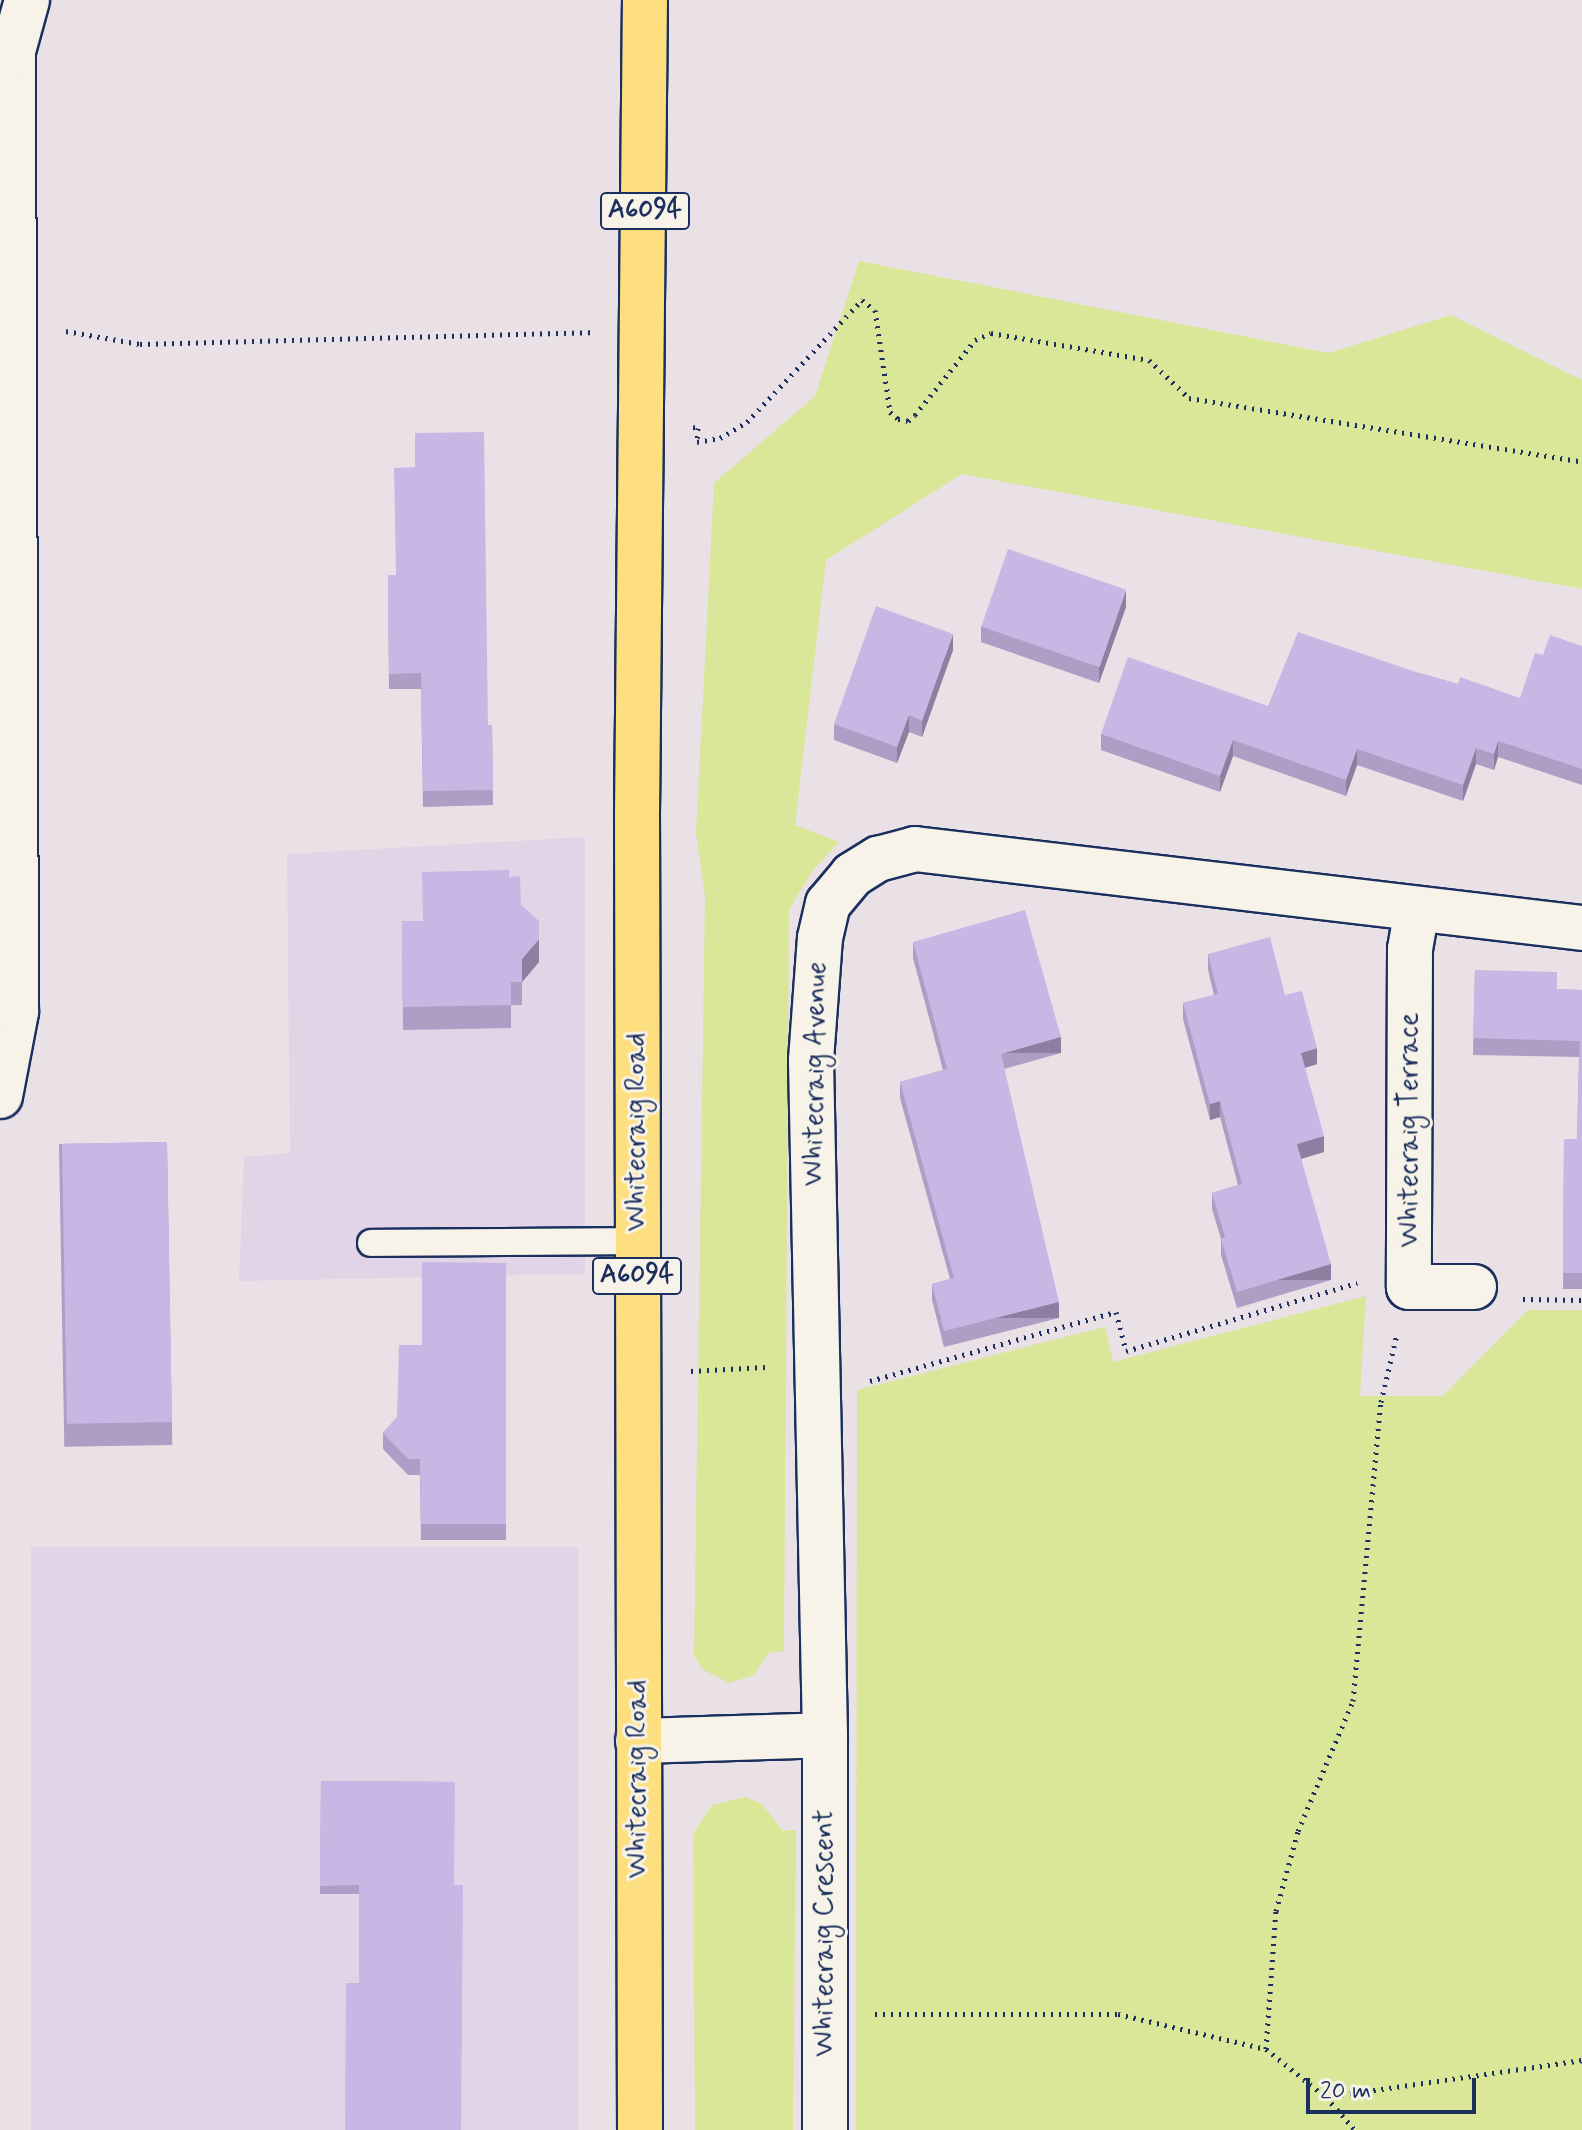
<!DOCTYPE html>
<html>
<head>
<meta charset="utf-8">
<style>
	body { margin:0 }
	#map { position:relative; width:1582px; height:2130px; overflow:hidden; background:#eae1e7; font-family:Mynerve,sans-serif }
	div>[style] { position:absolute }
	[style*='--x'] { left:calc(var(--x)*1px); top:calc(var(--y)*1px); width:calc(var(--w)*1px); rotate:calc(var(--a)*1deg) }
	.built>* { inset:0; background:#e0d4e6; transform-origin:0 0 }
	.green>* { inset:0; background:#dae698 }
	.path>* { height:5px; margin-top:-2.5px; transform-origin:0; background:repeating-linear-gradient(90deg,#1b2f5e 0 2px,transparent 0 8px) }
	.roads { filter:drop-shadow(2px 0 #1b2f5e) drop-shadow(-2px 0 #1b2f5e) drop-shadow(0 2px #1b2f5e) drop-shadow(0 -2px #1b2f5e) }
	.lane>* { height:26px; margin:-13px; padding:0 13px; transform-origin:13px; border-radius:13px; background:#f7f3e8 }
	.street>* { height:44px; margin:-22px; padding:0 22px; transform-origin:22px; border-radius:22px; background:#f7f3e8 }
	.primary>* { height:44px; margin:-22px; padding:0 22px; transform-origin:22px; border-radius:22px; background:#fedf80 }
	.wall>* { inset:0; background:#ae9dc5; transform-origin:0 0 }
	.shaded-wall>* { inset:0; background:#8d7fa0; transform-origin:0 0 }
	.building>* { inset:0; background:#cab6e5; transform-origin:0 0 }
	span { translate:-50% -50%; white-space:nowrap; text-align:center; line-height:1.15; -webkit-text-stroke:6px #f7f3e8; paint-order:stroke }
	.shield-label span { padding:2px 6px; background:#f7f3e8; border:2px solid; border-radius:6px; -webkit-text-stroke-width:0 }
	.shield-label { font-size:26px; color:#1b2f5e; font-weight:700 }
	.street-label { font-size:28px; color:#1b2f5e }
	.scale { position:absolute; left:1306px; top:2078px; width:170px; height:36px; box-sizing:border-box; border:4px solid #1b2f5e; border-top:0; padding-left:10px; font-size:24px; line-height:28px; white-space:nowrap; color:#1b2f5e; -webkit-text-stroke:6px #f7f3e8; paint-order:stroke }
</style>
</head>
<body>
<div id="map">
	<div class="built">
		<i style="clip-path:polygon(585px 837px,585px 1274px,239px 1281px,244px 1157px,290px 1153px,287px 854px)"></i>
		<i style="left:31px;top:1547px;width:547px;height:583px"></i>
	</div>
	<div class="green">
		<i style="clip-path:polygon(859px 261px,1329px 353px,1451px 315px,1582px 380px,1582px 589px,962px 474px,826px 560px,795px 825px,839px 842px,813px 870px,789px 910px,784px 1651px,769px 1653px,754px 1675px,729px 1683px,702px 1669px,694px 1655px,705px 897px,696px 833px,714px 483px,815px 396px)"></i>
		<i style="clip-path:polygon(1366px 1296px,1360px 1396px,1443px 1396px,1528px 1310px,1582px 1310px,1582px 2130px,856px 2130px,857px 1390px,1105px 1327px,1113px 1362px)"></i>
		<i style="clip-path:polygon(746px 1797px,762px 1804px,783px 1831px,796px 1830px,793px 2130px,695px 2130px,693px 1834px,712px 1805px)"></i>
	</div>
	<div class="path">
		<i style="--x:66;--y:331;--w:75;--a:10"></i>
		<i style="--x:140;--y:344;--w:451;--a:-1.5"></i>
		<i style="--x:693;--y:427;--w:5;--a:11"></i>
		<i style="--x:698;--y:428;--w:14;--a:94"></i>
		<i style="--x:697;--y:442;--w:23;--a:-10"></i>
		<i style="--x:720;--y:438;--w:31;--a:-31"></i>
		<i style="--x:747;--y:422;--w:168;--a:-46.7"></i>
		<i style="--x:862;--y:300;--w:16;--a:38"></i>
		<i style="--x:875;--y:310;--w:103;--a:81.6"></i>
		<i style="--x:890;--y:412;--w:11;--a:41"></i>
		<i style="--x:898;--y:419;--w:10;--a:11"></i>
		<i style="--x:908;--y:421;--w:9;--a:-41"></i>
		<i style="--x:915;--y:415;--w:96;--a:-51.3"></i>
		<i style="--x:975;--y:340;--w:17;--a:-24"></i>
		<i style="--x:991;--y:333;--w:160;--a:9.7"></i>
		<i style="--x:1149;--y:360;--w:55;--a:43.5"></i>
		<i style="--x:1189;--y:398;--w:398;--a:9.2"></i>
		<i style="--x:1523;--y:1299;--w:59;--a:1"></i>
		<i style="--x:691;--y:1371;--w:74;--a:-3.1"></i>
		<i style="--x:870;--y:1381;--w:255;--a:-15.7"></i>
		<i style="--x:1116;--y:1312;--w:40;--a:75.6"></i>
		<i style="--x:1126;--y:1351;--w:241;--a:-16.4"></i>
		<i style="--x:875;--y:2014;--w:243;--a:0"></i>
		<i style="--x:1118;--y:2014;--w:152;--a:13.3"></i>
		<i style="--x:1266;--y:2049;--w:77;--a:38.7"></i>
		<i style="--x:1326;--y:2097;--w:44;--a:48.7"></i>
		<i style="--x:1266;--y:2049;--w:138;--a:-85.9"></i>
		<i style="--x:1276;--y:1911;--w:83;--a:-74.6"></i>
		<i style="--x:1298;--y:1831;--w:141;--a:-67.1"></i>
		<i style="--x:1353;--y:1701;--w:300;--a:-84.7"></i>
		<i style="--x:1381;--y:1402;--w:70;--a:-76.8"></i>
		<i style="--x:1326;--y:2097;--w:259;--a:-8.2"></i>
	</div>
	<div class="roads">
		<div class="lane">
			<i style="--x:371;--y:1243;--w:265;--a:-0.4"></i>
		</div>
		<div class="street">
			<i style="--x:1417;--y:909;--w:41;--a:99.9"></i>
			<i style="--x:1410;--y:949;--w:338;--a:90.2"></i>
			<i style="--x:1409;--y:1287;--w:65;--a:0"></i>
			<i style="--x:0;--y:1096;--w:86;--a:-79.2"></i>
			<i style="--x:16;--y:1012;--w:961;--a:-90.18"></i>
			<i style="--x:13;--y:51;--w:53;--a:-74.6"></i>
			<i style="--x:638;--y:1741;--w:187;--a:-1.8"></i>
			<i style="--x:825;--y:2130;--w:395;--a:-90"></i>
			<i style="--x:825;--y:1735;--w:675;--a:-91.19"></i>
			<i style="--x:811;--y:1060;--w:122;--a:-85.8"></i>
			<i style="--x:820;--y:938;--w:35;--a:-77"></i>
			<i style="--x:828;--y:904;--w:38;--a:-50"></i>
			<i style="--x:852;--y:875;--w:31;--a:-32"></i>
			<i style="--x:878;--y:859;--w:38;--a:-15"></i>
			<i style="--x:915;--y:849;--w:672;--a:6.75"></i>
		</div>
		<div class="primary">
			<i style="--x:640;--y:2130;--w:1315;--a:-90.13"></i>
			<i style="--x:637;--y:815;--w:815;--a:-89.44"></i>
		</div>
	</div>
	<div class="wall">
		<i style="clip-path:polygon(388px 575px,488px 725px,492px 725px,493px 805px,423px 807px,421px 689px,389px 689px)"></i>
		<i style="clip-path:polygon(1126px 607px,1099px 683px,981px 642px,981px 626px)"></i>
		<i style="clip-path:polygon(1582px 646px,1582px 785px,1498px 757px,1494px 770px,1476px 764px,1463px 801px,1357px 765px,1346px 796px,1233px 756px,1220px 792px,1101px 750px,1101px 734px,1268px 706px,1419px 673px,1458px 684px,1520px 698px,1543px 655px)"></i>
		<i style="clip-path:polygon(953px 650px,922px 737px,909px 732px,897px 763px,834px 740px,834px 724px)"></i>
		<i style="clip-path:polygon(509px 877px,521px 905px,539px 962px,522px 982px,522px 1005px,511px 1005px,511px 1028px,403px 1030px,402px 921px,423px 921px)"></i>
		<i style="clip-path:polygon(913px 942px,1061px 1053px,1004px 1069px,1059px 1318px,944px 1347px,932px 1300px,932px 1284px,950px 1279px,900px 1098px,900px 1082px,943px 1070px,913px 958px)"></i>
		<i style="clip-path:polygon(1208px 954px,1285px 995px,1317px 1064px,1305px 1068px,1324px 1152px,1301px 1159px,1331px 1280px,1237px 1308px,1221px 1255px,1221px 1239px,1212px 1209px,1212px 1193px,1238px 1185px,1220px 1117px,1210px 1120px,1183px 1019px,1183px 1003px,1214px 995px,1208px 970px)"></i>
		<i style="clip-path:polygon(1475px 970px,1557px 989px,1582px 990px,1582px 1289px,1563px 1289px,1564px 1139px,1577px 1139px,1579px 1057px,1473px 1055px)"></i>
		<i style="left:167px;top:1142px;width:303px;height:108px;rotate:89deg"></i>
		<i style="clip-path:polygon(506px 1263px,506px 1540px,421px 1540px,420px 1475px,408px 1475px,383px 1449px,383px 1433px,397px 1417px)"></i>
		<i style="clip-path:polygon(321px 1781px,455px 1782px,359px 1983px,359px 1894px,320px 1894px)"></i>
	</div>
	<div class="shaded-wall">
		<i style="clip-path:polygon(1126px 590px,1126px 607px,1099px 683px,1099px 667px)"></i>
		<i style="clip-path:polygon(953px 634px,953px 650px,922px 737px,922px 721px)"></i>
		<i style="clip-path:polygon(909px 715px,909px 732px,897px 763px,897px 747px)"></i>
		<i style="clip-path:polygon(1233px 740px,1233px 756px,1220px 792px,1220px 776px)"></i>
		<i style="clip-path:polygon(1498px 741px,1498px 757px,1494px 770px,1494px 754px)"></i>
		<i style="clip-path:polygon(1476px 748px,1476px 764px,1463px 801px,1463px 785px)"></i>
		<i style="clip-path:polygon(1357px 749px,1357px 765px,1346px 796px,1346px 780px)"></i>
		<i style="clip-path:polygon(539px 939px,539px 962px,522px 982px,522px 959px)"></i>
		<i style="left:1061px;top:1037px;width:16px;height:62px;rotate:90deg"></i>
		<i style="clip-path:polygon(1317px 1048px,1317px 1064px,1301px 1069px,1301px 1053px)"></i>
		<i style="clip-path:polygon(1220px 1101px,1220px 1117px,1210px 1120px,1210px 1104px)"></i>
		<i style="clip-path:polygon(1324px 1136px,1324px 1152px,1297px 1160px,1297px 1144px)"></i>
		<i style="left:1331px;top:1264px;width:16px;height:98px;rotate:90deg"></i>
		<i style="left:1059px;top:1302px;width:16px;height:119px;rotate:90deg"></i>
	</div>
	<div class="building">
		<i style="clip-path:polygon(484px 432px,488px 725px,492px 725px,493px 790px,423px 791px,421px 673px,389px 674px,388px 575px,396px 575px,394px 468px,415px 467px,415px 433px)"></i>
		<i style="left:1008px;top:549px;width:125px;height:82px;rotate:19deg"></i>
		<i style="clip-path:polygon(876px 606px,953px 634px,922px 721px,909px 715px,897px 747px,834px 724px)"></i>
		<i style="clip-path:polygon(1298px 632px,1419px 673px,1458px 684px,1460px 677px,1520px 698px,1535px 653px,1543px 655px,1550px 635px,1582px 646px,1582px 769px,1498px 741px,1494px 754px,1476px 748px,1463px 785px,1357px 749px,1346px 780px,1233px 740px,1220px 776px,1101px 734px,1128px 657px,1268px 706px)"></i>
		<i style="clip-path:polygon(509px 870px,509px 877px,520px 876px,521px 905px,539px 921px,539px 939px,522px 959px,522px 982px,511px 982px,511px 1005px,403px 1007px,402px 921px,423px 921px,422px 872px)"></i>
		<i style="clip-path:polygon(1025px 910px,1061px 1037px,1001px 1054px,1059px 1302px,944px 1331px,932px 1284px,954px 1278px,900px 1082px,947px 1069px,913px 942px)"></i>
		<i style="clip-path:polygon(1270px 937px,1285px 995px,1302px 991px,1317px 1048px,1301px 1053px,1324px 1136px,1297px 1144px,1331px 1264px,1237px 1292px,1221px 1239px,1225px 1237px,1212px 1193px,1242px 1184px,1220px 1101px,1210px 1104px,1183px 1003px,1218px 994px,1208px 954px)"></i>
		<i style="clip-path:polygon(1475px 970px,1557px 972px,1557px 989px,1582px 990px,1582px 1273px,1563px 1273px,1564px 1139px,1577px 1139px,1580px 1041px,1473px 1038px)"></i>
		<i style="left:167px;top:1142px;width:280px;height:105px;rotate:89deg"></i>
		<i style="clip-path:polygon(422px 1262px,506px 1263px,506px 1524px,421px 1524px,420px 1459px,408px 1459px,383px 1433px,397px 1417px,399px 1345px,422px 1345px)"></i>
		<i style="clip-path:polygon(321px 1781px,455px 1782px,454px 1885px,463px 1885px,461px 2130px,345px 2130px,346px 1983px,359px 1983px,359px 1885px,320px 1886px)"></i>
	</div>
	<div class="shield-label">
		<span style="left:645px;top:211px">A6094</span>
		<span style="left:637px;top:1276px">A6094</span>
	</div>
	<div class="street-label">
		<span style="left:816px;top:1074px;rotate:-89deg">Whitecraig Avenue</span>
		<span style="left:1410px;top:1130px;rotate:-90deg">Whitecraig Terrace</span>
		<span style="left:637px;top:1132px;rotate:-90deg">Whitecraig Road</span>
		<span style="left:638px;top:1779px;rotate:-90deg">Whitecraig Road</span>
		<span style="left:825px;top:1933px;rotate:-90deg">Whitecraig Crescent</span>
	</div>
	<div class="scale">20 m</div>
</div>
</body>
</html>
